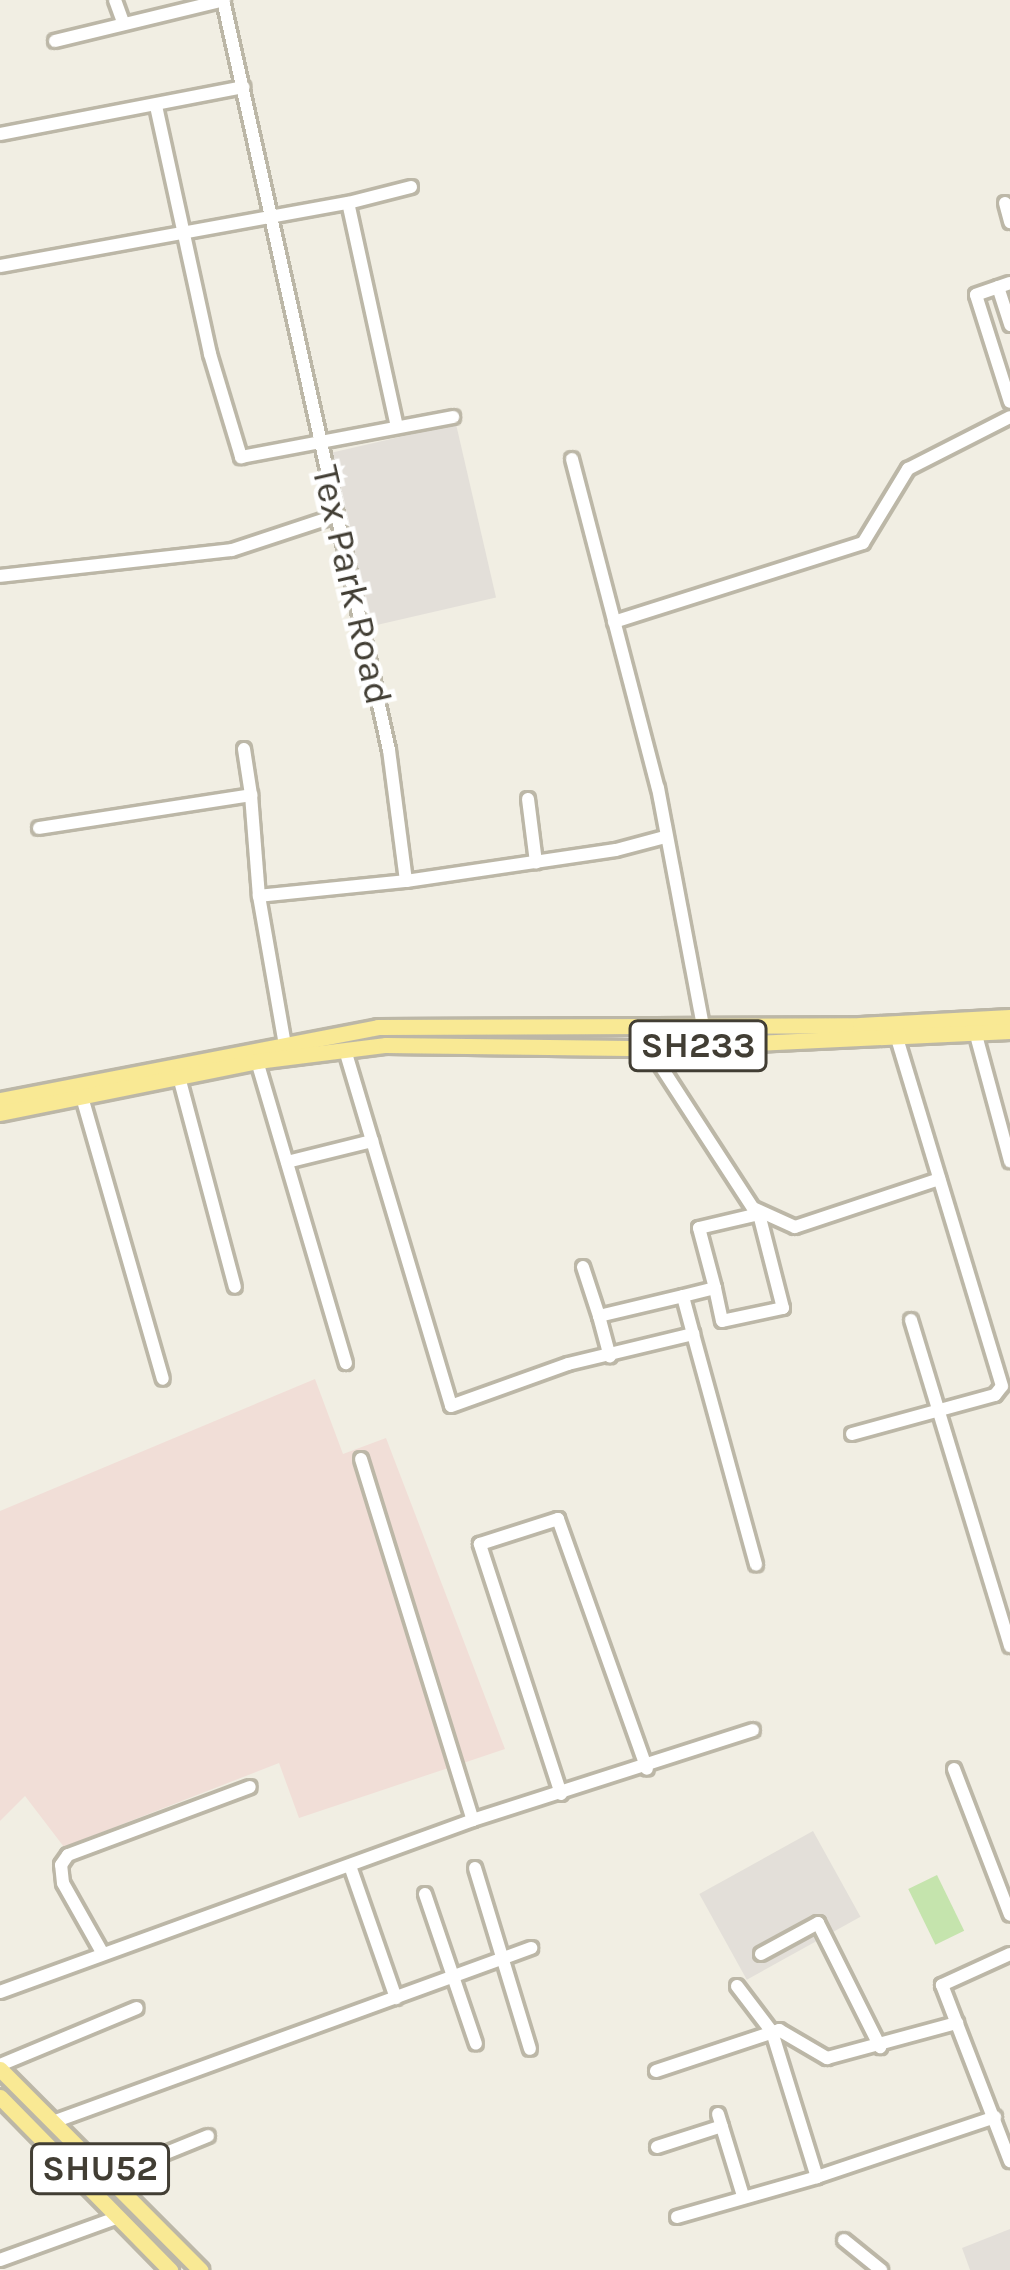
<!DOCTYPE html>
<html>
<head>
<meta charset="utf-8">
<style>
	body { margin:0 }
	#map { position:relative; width:1010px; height:2270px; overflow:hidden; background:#f1eee3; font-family:Karla,sans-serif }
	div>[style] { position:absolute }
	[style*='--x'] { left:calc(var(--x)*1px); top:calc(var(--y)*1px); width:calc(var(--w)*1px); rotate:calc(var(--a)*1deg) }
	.industrial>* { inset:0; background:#e3dfd9; transform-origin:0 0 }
	.medical>* { inset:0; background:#f1ded7 }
	.green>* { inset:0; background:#c5e4ad; transform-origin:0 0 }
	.roads { filter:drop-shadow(3px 0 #bcb7a7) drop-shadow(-3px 0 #bcb7a7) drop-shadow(0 3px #bcb7a7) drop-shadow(0 -3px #bcb7a7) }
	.minor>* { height:12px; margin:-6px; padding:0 6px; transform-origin:6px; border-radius:6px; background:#fff }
	.major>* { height:15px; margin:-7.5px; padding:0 7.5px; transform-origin:7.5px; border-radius:7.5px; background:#f9e994 }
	span { translate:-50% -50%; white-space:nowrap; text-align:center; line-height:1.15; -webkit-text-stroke:9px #fff; paint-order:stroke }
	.shield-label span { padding:3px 9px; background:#fff; border:3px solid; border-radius:9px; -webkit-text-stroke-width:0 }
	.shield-label { font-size:36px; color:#423e34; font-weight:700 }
	.street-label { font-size:39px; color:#423e34 }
</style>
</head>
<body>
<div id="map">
	<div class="industrial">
		<i style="left:456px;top:424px;width:178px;height:138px;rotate:77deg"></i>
		<i style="left:813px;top:1831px;width:98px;height:130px;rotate:61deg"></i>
		<i style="clip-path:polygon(1010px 2229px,1010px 2270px,970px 2270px,962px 2248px)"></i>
	</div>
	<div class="medical">
		<i style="clip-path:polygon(315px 1379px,343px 1454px,386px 1438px,505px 1749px,299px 1818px,279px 1763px,64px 1847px,25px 1796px,0 1821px,0 1511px)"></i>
	</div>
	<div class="green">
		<i style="left:937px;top:1875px;width:62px;height:32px;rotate:64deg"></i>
	</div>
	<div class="roads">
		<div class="minor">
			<i style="--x:115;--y:0;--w:23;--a:70"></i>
			<i style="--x:223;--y:0;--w:768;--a:77.52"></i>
			<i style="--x:389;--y:750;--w:132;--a:82.6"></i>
			<i style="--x:406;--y:881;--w:148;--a:174.2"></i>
			<i style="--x:259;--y:896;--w:156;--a:80.1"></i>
			<i style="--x:55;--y:41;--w:174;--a:-13.6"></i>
			<i style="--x:156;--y:106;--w:254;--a:77.7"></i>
			<i style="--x:210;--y:354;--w:108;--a:73.2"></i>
			<i style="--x:241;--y:457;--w:216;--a:-10.7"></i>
			<i style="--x:0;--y:134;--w:248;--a:-10.9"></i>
			<i style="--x:1005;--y:203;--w:20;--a:75"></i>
			<i style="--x:0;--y:266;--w:354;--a:-10.3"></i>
			<i style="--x:1010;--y:283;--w:36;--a:161"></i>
			<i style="--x:976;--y:295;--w:112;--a:72.4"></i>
			<i style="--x:998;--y:287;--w:40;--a:72"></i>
			<i style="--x:397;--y:427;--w:229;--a:-102.3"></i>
			<i style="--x:348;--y:203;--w:65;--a:-14.3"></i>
			<i style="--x:572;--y:459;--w:340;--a:75.4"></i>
			<i style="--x:658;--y:788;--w:242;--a:79.3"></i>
			<i style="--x:0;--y:576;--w:233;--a:-6.4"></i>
			<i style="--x:232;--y:550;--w:108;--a:-18.3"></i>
			<i style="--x:614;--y:622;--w:261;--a:-17.6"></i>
			<i style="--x:863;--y:543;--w:87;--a:-58.7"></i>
			<i style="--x:908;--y:469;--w:114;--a:-27"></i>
			<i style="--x:244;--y:749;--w:47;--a:81.3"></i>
			<i style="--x:528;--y:799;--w:64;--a:82.8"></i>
			<i style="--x:39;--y:828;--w:215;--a:-8.8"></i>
			<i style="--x:251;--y:795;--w:101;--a:85.5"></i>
			<i style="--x:406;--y:881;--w:212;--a:-8.4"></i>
			<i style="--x:616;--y:850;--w:51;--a:-14.9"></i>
			<i style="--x:976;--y:1035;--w:131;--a:74.9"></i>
			<i style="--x:649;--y:1048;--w:191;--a:57"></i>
			<i style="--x:753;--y:1208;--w:46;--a:24.3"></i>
			<i style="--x:795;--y:1227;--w:152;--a:-18.4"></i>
			<i style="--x:345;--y:1050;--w:371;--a:73.4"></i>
			<i style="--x:451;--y:1406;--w:124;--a:-19.7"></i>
			<i style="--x:568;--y:1364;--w:129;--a:-13.5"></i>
			<i style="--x:693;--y:1334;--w:239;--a:74.7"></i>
			<i style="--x:257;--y:1061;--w:315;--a:73.6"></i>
			<i style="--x:179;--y:1077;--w:217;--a:75.1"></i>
			<i style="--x:82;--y:1097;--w:293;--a:74"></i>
			<i style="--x:287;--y:1162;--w:88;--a:-13.9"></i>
			<i style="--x:583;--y:1267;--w:52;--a:71.9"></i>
			<i style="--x:599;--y:1316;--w:86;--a:-13.4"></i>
			<i style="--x:599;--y:1316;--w:42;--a:75"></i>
			<i style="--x:911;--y:1320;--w:341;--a:73.1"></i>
			<i style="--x:693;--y:1334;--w:39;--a:-105"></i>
			<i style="--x:683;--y:1296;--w:33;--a:-14"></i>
			<i style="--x:715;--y:1288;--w:62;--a:-104.9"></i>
			<i style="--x:699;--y:1228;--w:62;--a:-13.1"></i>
			<i style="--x:759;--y:1214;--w:97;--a:75.7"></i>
			<i style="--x:783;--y:1308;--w:62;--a:168"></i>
			<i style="--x:722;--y:1321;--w:34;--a:-102"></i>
			<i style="--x:852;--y:1434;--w:148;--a:-15.3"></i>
			<i style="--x:995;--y:1395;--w:11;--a:-52"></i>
			<i style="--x:1002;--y:1386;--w:363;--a:-106.8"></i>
			<i style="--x:361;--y:1459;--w:378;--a:72.8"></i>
			<i style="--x:954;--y:1769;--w:156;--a:69"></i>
			<i style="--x:561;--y:1794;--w:263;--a:-108"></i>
			<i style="--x:480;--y:1544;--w:82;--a:-17.8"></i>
			<i style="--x:558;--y:1519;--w:265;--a:70.4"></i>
			<i style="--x:350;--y:1866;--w:140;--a:70.8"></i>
			<i style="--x:475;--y:1868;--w:189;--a:73.1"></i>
			<i style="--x:425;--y:1894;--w:158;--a:71.2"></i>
			<i style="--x:103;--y:1954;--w:81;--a:-119.4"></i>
			<i style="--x:63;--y:1883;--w:18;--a:-96"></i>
			<i style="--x:61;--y:1865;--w:12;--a:-55"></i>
			<i style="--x:68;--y:1855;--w:194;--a:-20.5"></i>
			<i style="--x:761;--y:1954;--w:65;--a:-28.5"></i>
			<i style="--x:818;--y:1923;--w:139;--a:63.4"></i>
			<i style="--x:1010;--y:1954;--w:75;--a:155.5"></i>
			<i style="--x:942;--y:1985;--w:189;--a:68.9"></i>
			<i style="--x:737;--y:1986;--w:58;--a:52.7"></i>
			<i style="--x:772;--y:2032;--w:152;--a:72.8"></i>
			<i style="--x:0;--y:1992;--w:503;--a:-19.98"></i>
			<i style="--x:473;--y:1820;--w:294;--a:-17.8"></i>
			<i style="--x:0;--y:2065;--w:148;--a:-22.6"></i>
			<i style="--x:656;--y:2071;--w:130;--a:-18.4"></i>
			<i style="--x:779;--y:2030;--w:56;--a:30.3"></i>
			<i style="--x:827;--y:2058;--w:135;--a:-15.1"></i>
			<i style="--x:718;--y:2114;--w:86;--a:73"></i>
			<i style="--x:53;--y:2122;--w:509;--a:-20"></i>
			<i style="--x:657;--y:2147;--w:68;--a:-17.9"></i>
			<i style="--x:107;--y:2177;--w:109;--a:-22.1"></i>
			<i style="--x:677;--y:2217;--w:146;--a:-15.9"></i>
			<i style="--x:817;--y:2177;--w:188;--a:-18.6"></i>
			<i style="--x:844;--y:2240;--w:48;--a:39"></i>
			<i style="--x:0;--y:2260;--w:123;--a:-19.9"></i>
		</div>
		<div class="major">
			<i style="--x:0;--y:1100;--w:385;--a:-10.9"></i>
			<i style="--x:378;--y:1027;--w:482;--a:-0.2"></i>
			<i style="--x:860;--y:1025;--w:150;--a:-3.1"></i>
			<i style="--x:0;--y:1113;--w:262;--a:-11.4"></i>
			<i style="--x:257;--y:1061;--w:130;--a:-7.1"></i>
			<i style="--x:386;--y:1045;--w:263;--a:0.7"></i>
			<i style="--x:649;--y:1048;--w:361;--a:-2.7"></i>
			<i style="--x:0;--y:2069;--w:284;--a:45.1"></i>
			<i style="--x:0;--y:2097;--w:243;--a:45.5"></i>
		</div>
	</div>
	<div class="shield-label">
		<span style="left:698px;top:1046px">SH233</span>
		<span style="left:100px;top:2169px">SHU52</span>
	</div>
	<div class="street-label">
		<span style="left:352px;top:585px;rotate:77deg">Tex Park Road</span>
	</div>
</div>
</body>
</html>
